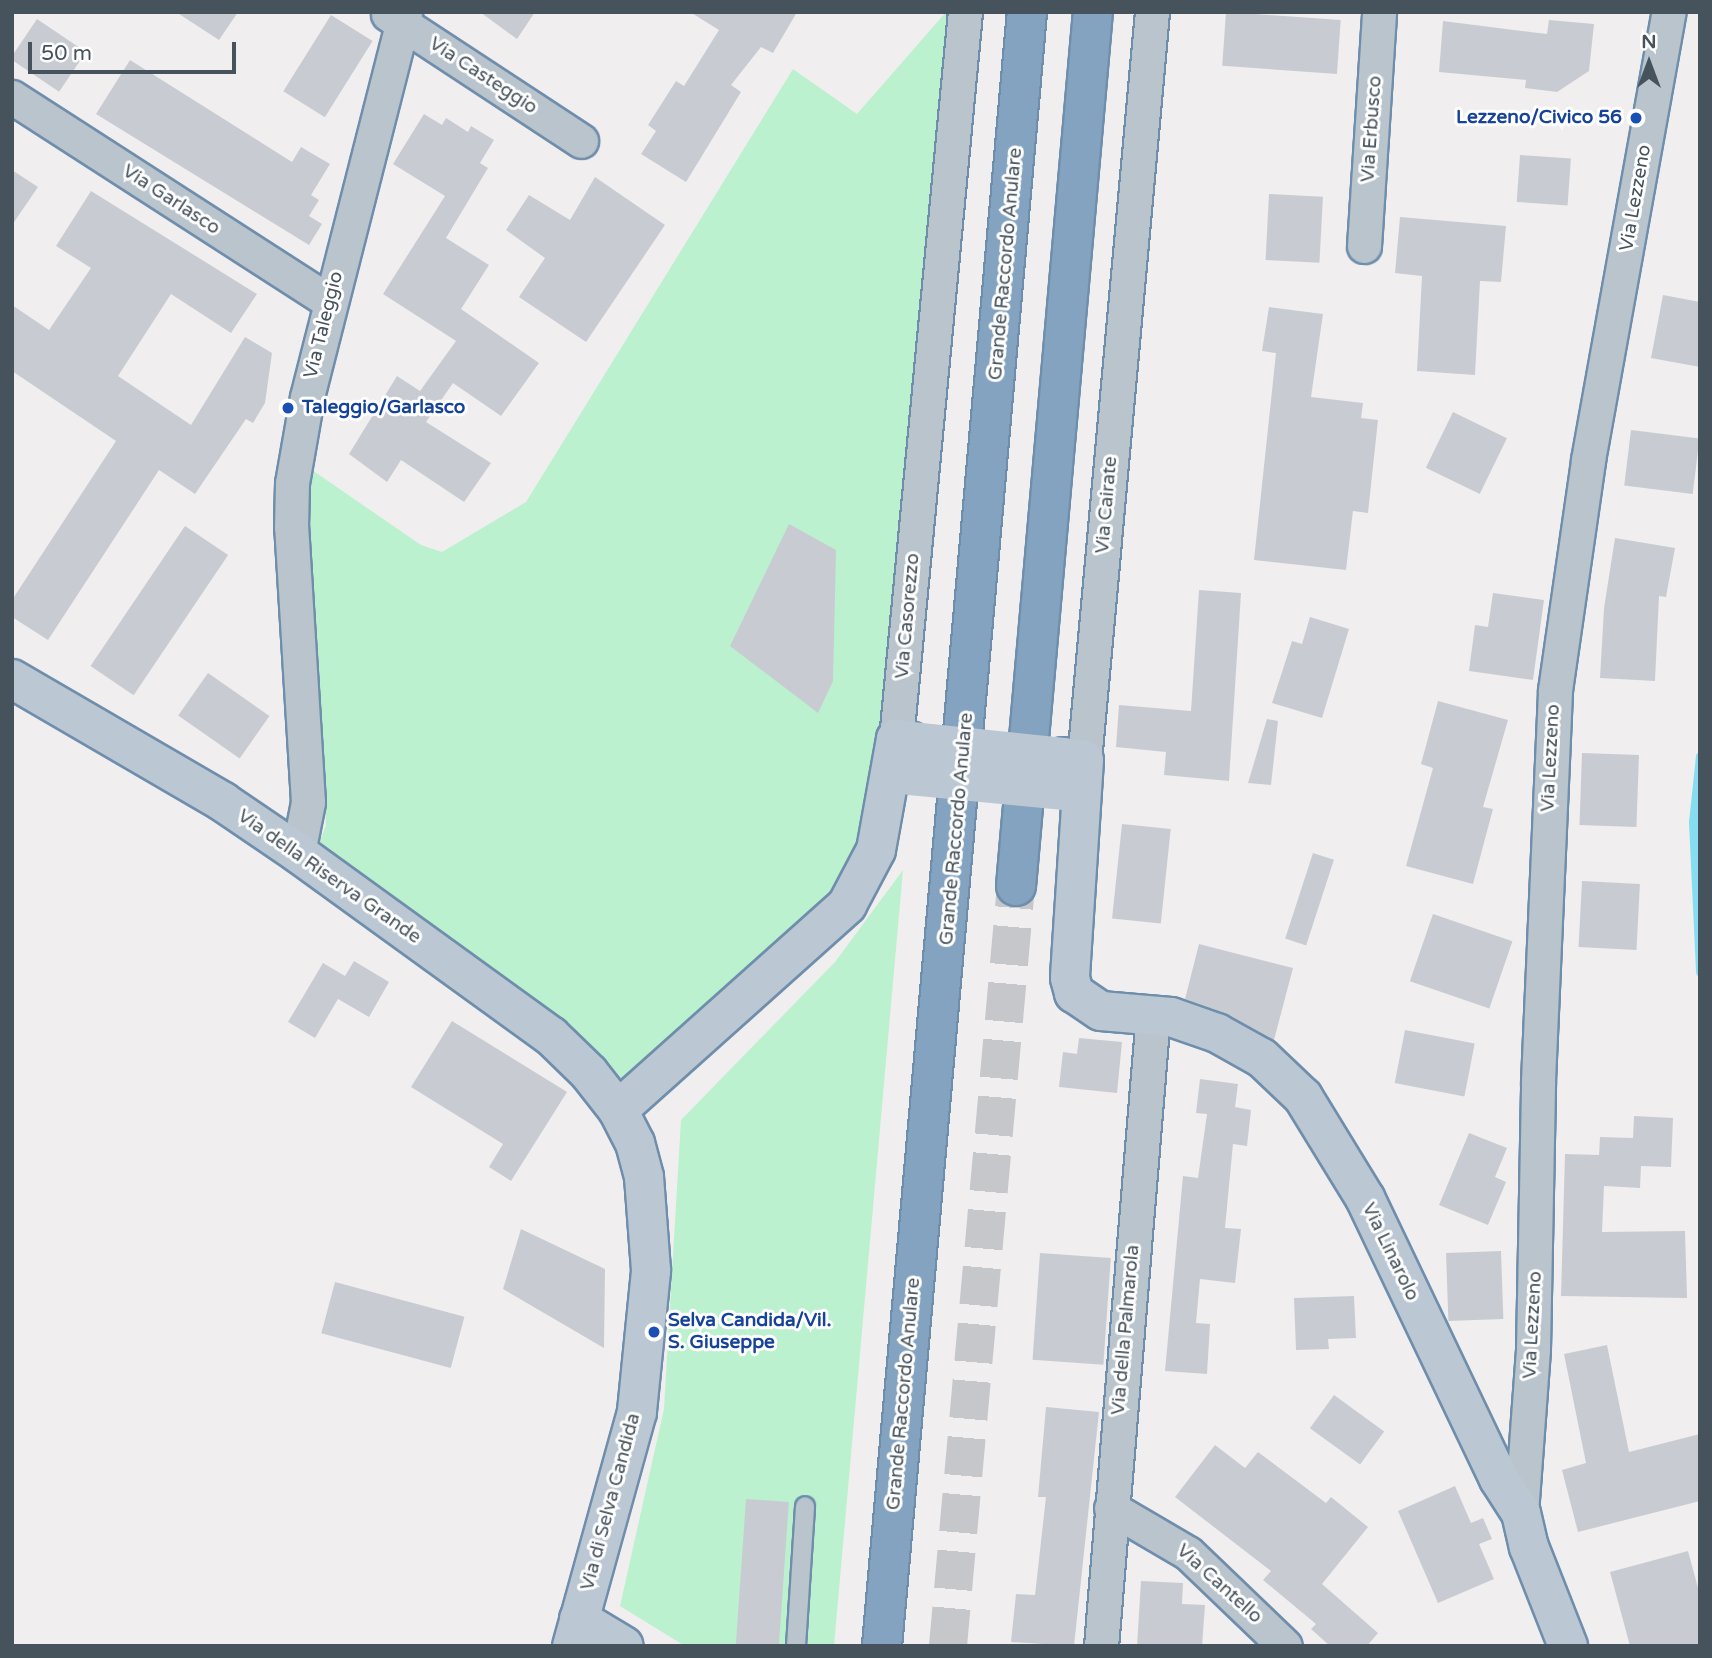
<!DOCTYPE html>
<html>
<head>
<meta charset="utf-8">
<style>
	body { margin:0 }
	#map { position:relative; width:1712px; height:1658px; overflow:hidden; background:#f1eeef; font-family:"Varela Round",sans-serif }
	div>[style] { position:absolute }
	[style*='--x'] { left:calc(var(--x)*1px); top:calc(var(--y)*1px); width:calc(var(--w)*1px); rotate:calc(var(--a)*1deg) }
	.green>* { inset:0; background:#bbf1ce }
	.stream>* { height:9px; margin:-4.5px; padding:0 4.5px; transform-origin:4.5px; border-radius:4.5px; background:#86ddf0 }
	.building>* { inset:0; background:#c8ccd2; transform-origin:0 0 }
	.highway-tunnel>* { height:38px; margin-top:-19px; transform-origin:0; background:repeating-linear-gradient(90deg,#c6c7ca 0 38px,transparent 0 57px) }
	.roads { filter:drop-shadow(2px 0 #6f8eac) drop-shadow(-2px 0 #6f8eac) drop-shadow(0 2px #6f8eac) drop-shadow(0 -2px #6f8eac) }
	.lane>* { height:18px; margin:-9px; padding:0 9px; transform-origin:9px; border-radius:9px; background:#b9c4cc }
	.street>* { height:33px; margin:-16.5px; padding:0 16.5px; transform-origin:16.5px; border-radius:16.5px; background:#b9c4cc }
	.secondary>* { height:38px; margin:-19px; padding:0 19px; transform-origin:19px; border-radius:19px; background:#bbc8d4 }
	.highway>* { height:38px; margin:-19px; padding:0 19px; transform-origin:19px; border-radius:19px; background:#84a3c0 }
	.secondary-bridge>* { height:38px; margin:-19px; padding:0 19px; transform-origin:19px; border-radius:19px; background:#bbc8d4 }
	.dots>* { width:19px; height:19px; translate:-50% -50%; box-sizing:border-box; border:4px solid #fff; border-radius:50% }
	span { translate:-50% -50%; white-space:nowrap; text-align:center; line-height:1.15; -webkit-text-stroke:6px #fff; paint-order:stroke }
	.street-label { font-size:19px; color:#46535d }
	.transit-label { font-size:19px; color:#164399; font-weight:700 }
	.right { translate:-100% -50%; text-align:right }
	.left { translate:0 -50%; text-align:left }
	.frame { position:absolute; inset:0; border:14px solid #46535d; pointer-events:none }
	.north { position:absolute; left:1614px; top:28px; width:70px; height:70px; -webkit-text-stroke:5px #fff; paint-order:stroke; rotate:0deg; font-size:19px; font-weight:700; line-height:28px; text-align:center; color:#46535d }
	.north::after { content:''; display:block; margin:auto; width:24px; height:32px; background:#46535d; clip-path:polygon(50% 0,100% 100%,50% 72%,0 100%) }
	.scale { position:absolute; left:28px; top:42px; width:208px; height:32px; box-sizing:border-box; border:4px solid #46535d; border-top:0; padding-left:9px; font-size:21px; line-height:24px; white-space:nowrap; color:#46535d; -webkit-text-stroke:5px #fff; paint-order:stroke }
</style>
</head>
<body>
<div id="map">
	<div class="green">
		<i style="clip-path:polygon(946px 12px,955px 12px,879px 737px,855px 862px,810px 922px,627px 1091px,316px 852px,326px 825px,308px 506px,312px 470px,421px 545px,442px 552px,526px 502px,793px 69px,857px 114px)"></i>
		<i style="clip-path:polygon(903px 870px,834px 1646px,685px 1646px,620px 1606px,664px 1409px,681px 1120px,835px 962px)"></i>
	</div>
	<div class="stream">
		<i style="--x:1700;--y:756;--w:66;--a:96.1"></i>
		<i style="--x:1693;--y:822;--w:150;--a:87.3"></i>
	</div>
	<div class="building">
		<i style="clip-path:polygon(176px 12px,238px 12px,219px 40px)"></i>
		<i style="clip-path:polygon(480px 12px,535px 12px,517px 39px)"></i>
		<i style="clip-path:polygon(690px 12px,797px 12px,773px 53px,761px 47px,731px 85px,741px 92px,686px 182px,641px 154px,656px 131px,648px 125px,676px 81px,684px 86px,719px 30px)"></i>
		<i style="left:1226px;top:12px;width:115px;height:54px;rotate:4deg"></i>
		<i style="left:331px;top:15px;width:49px;height:90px;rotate:32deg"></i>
		<i style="left:37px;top:19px;width:59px;height:48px;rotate:34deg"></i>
		<i style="clip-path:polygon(1549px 20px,1594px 24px,1589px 71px,1557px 92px,1525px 88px,1526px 80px,1439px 72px,1443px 21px,1547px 34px)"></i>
		<i style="clip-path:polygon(130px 60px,292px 162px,301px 147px,330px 164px,311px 195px,319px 200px,309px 216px,322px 224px,309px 245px,96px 114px)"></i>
		<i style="clip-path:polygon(424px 114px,442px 125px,446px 118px,468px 132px,471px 126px,494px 140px,480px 163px,488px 168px,446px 238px,489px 265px,461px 309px,539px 363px,501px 416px,453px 383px,426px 422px,491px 463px,464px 502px,401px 460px,387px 482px,349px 454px,397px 376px,420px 391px,456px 341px,383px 294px,445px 196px,393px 164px)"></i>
		<i style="left:1520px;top:155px;width:51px;height:47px;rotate:4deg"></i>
		<i style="clip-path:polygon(12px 170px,38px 187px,12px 225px)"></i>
		<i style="clip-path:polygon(595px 177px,665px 225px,586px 342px,519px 297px,545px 258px,506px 230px,529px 195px,570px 220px)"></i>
		<i style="clip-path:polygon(91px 191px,257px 294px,231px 333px,171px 294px,118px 376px,191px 425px,245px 337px,272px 353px,265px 403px,253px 423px,246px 419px,195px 494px,159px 470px,48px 640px,12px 617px,12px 600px,116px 441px,12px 371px,12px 305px,49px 330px,91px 268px,56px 246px)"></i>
		<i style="left:1269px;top:194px;width:54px;height:66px;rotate:3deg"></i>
		<i style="clip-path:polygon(1400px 217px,1506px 226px,1501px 282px,1480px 281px,1475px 375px,1417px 371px,1422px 276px,1395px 273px)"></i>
		<i style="clip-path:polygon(1663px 295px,1700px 302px,1700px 367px,1651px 358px)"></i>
		<i style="clip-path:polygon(1269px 307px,1323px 314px,1311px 397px,1363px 403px,1361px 418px,1378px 420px,1368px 513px,1353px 511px,1346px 570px,1254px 560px,1276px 353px,1262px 351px)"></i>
		<i style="left:1453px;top:412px;width:60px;height:62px;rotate:26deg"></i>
		<i style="left:1631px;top:430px;width:69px;height:56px;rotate:7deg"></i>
		<i style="clip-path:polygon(789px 524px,836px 550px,833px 681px,818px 713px,730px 646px)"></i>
		<i style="left:185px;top:526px;width:52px;height:169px;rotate:34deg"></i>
		<i style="clip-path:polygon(1615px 538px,1675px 548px,1666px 597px,1659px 596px,1655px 681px,1600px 678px,1604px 608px)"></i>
		<i style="clip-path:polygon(1199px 590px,1241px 593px,1229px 781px,1164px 775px,1166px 752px,1116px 747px,1119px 705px,1191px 711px)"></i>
		<i style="clip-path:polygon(1493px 593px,1544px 600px,1533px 680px,1469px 671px,1475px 625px,1488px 627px)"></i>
		<i style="clip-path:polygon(1310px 617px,1349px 629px,1322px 718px,1272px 703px,1292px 641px,1302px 644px)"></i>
		<i style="left:208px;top:673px;width:75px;height:52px;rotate:35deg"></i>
		<i style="clip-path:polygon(1438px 701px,1508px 720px,1483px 807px,1493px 809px,1473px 884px,1406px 866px,1433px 768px,1421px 764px)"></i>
		<i style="clip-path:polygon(1267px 719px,1278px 721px,1271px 785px,1248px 783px)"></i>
		<i style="left:1582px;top:753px;width:57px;height:72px;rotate:2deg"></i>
		<i style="left:1122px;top:824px;width:49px;height:95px;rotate:6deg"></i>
		<i style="left:1313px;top:853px;width:22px;height:90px;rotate:18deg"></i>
		<i style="left:1582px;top:881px;width:58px;height:66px;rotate:3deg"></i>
		<i style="left:1433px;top:914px;width:84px;height:71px;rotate:19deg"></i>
		<i style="clip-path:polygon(1199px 944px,1293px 968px,1274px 1040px,1227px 1014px,1185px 999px)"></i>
		<i style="clip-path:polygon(354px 961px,389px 982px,369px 1017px,338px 999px,315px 1038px,288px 1022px,323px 963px,345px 976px)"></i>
		<i style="clip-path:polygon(452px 1021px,567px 1092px,511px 1181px,489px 1167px,503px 1144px,411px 1087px)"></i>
		<i style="left:1405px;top:1030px;width:71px;height:54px;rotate:11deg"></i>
		<i style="clip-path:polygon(1079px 1038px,1122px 1042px,1117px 1093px,1059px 1087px,1063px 1052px,1077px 1054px)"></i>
		<i style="clip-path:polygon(1200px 1079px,1238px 1084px,1235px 1107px,1251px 1110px,1247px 1146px,1233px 1144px,1225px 1228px,1241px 1229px,1235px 1283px,1200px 1279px,1196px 1323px,1210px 1324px,1207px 1374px,1165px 1371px,1183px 1176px,1198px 1178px,1207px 1114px,1196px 1113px)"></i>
		<i style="clip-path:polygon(1634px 1116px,1673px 1118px,1671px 1167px,1641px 1166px,1640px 1188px,1604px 1186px,1602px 1232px,1685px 1231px,1687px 1298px,1561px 1296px,1565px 1154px,1599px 1155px,1600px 1137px,1633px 1138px)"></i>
		<i style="clip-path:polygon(1469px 1133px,1507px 1148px,1495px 1177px,1506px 1182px,1488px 1225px,1439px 1205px)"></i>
		<i style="clip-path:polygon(521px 1229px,605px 1269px,604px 1348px,503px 1289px)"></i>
		<i style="left:1501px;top:1251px;width:68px;height:55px;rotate:88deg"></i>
		<i style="left:1040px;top:1253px;width:71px;height:107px;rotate:4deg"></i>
		<i style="left:335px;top:1282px;width:134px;height:53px;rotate:15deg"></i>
		<i style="clip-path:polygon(1354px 1296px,1356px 1338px,1328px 1339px,1329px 1349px,1296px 1350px,1294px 1298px)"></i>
		<i style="clip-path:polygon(1607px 1345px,1629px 1452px,1700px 1434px,1700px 1501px,1578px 1532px,1562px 1470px,1586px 1463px,1564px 1354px)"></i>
		<i style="left:1334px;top:1395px;width:62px;height:41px;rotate:36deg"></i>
		<i style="clip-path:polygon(1046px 1407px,1099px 1412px,1074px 1646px,1011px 1642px,1016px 1594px,1035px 1595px,1046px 1497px,1038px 1497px)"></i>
		<i style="clip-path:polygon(1215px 1445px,1245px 1468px,1258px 1452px,1326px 1503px,1331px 1497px,1368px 1527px,1322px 1584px,1378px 1633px,1367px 1646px,1330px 1646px,1311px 1629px,1316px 1624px,1263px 1580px,1271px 1571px,1175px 1497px)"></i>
		<i style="clip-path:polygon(1455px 1486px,1471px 1523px,1483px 1518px,1492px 1539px,1479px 1544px,1494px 1579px,1438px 1603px,1398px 1511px)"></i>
		<i style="left:746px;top:1499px;width:43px;height:148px;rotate:4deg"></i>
		<i style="clip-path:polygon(1688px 1551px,1700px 1595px,1700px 1646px,1630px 1646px,1610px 1572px)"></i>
		<i style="clip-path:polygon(1141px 1581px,1183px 1583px,1182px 1604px,1205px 1605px,1202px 1646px,1137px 1646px)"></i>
	</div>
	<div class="highway-tunnel">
		<i style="--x:948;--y:1646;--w:763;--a:-84.89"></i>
	</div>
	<div class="roads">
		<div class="lane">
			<i style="--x:796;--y:1646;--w:140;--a:-86.3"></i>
		</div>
		<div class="street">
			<i style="--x:388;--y:14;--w:231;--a:33.3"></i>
			<i style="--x:12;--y:97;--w:378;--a:32.8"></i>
			<i style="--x:1364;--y:246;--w:234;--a:-86.3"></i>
			<i style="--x:896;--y:739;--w:730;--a:-84.58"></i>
			<i style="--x:1084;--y:760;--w:751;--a:-84.81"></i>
			<i style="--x:298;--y:853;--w:52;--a:-78.9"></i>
			<i style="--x:308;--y:802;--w:276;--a:-93.5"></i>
			<i style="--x:291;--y:527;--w:44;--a:-88.7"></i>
			<i style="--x:292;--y:483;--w:87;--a:-80.1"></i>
			<i style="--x:307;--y:397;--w:397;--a:-75.7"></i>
			<i style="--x:1111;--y:1508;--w:89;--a:30.3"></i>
			<i style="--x:1188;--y:1553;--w:134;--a:43.8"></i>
			<i style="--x:1521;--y:1513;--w:164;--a:-85.8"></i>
			<i style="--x:1533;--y:1349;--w:268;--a:-88.9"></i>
			<i style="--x:1538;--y:1081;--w:391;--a:-87.5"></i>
			<i style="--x:1555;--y:690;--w:232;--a:-81.8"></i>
			<i style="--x:1588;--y:460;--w:455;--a:-79.8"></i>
			<i style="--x:1101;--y:1646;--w:633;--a:-85.29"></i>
		</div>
		<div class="secondary">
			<i style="--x:12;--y:679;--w:244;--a:30.2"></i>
			<i style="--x:223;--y:802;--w:91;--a:34.2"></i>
			<i style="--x:298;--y:853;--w:312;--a:35.9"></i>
			<i style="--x:551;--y:1036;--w:53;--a:44.2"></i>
			<i style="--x:589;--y:1073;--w:47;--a:51.9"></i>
			<i style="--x:618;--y:1110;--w:37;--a:63"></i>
			<i style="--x:635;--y:1143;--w:35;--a:75"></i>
			<i style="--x:644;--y:1177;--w:94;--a:85.7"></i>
			<i style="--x:651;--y:1271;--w:142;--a:95.7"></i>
			<i style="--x:637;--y:1412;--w:243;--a:105.5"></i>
			<i style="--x:1063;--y:757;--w:21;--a:8"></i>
			<i style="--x:1084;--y:760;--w:218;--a:93.7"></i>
			<i style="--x:1070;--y:978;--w:16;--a:75"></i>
			<i style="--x:1074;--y:993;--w:32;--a:34"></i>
			<i style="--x:1101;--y:1011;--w:70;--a:4.9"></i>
			<i style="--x:1171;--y:1017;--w:49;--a:19.2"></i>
			<i style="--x:1217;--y:1033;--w:51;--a:29.1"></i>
			<i style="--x:1262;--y:1058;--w:57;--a:43.6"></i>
			<i style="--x:1303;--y:1097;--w:119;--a:58.5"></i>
			<i style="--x:1365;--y:1198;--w:311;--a:64.5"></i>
			<i style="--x:1499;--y:1479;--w:40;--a:57.1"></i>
			<i style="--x:1521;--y:1513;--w:35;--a:77"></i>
			<i style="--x:1529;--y:1547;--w:106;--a:68.5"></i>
			<i style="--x:618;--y:1110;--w:307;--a:-41.8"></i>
			<i style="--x:847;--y:905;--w:62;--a:-62.2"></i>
			<i style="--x:876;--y:850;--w:113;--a:-79.8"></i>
			<i style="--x:896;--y:739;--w:15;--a:8"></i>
			<i style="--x:579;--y:1619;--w:52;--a:31"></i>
		</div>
		<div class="highway">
			<i style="--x:1016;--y:886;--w:877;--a:-84.97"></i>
			<i style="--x:882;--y:1646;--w:1640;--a:-84.93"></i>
		</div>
	</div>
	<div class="secondary-bridge">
		<i style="--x:911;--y:741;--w:153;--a:6"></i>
		<i style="--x:910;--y:776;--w:153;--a:5.6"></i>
	</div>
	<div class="dots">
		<i style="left:1636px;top:118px;background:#1a4fb4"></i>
		<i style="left:288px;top:408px;background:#1a4fb4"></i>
		<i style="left:654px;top:1332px;background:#1a4fb4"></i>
	</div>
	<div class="street-label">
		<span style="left:483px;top:76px;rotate:33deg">Via Casteggio</span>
		<span style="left:1372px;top:129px;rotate:-86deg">Via Erbusco</span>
		<span style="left:1636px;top:198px;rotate:-80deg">Via Lezzeno</span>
		<span style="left:171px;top:200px;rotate:33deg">Via Garlasco</span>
		<span style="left:1006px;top:264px;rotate:-85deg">Grande Raccordo Anulare</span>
		<span style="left:324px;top:325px;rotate:-76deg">Via Taleggio</span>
		<span style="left:1107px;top:505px;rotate:-85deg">Via Cairate</span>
		<span style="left:908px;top:616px;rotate:-85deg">Via Casorezzo</span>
		<span style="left:1551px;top:758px;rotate:-87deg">Via Lezzeno</span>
		<span style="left:957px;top:829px;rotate:-85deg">Grande Raccordo Anulare</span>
		<span style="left:329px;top:877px;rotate:35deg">Via della Riserva Grande</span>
		<span style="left:1390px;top:1252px;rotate:64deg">Via Linarolo</span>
		<span style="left:1533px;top:1325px;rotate:-87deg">Via Lezzeno</span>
		<span style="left:1126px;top:1330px;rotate:-85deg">Via della Palmarola</span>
		<span style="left:904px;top:1394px;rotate:-85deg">Grande Raccordo Anulare</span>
		<span style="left:611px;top:1502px;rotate:-75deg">Via di Selva Candida</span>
		<span style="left:1219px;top:1584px;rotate:42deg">Via Cantello</span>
	</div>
	<div class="transit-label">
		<span class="right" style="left:1622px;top:118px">Lezzeno/Civico 56</span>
		<span class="left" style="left:302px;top:408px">Taleggio/Garlasco</span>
		<span class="left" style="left:668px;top:1332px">Selva Candida/Vil.<br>S. Giuseppe</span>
	</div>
	<div class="frame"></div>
	<div class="north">N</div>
	<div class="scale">50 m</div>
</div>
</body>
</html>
